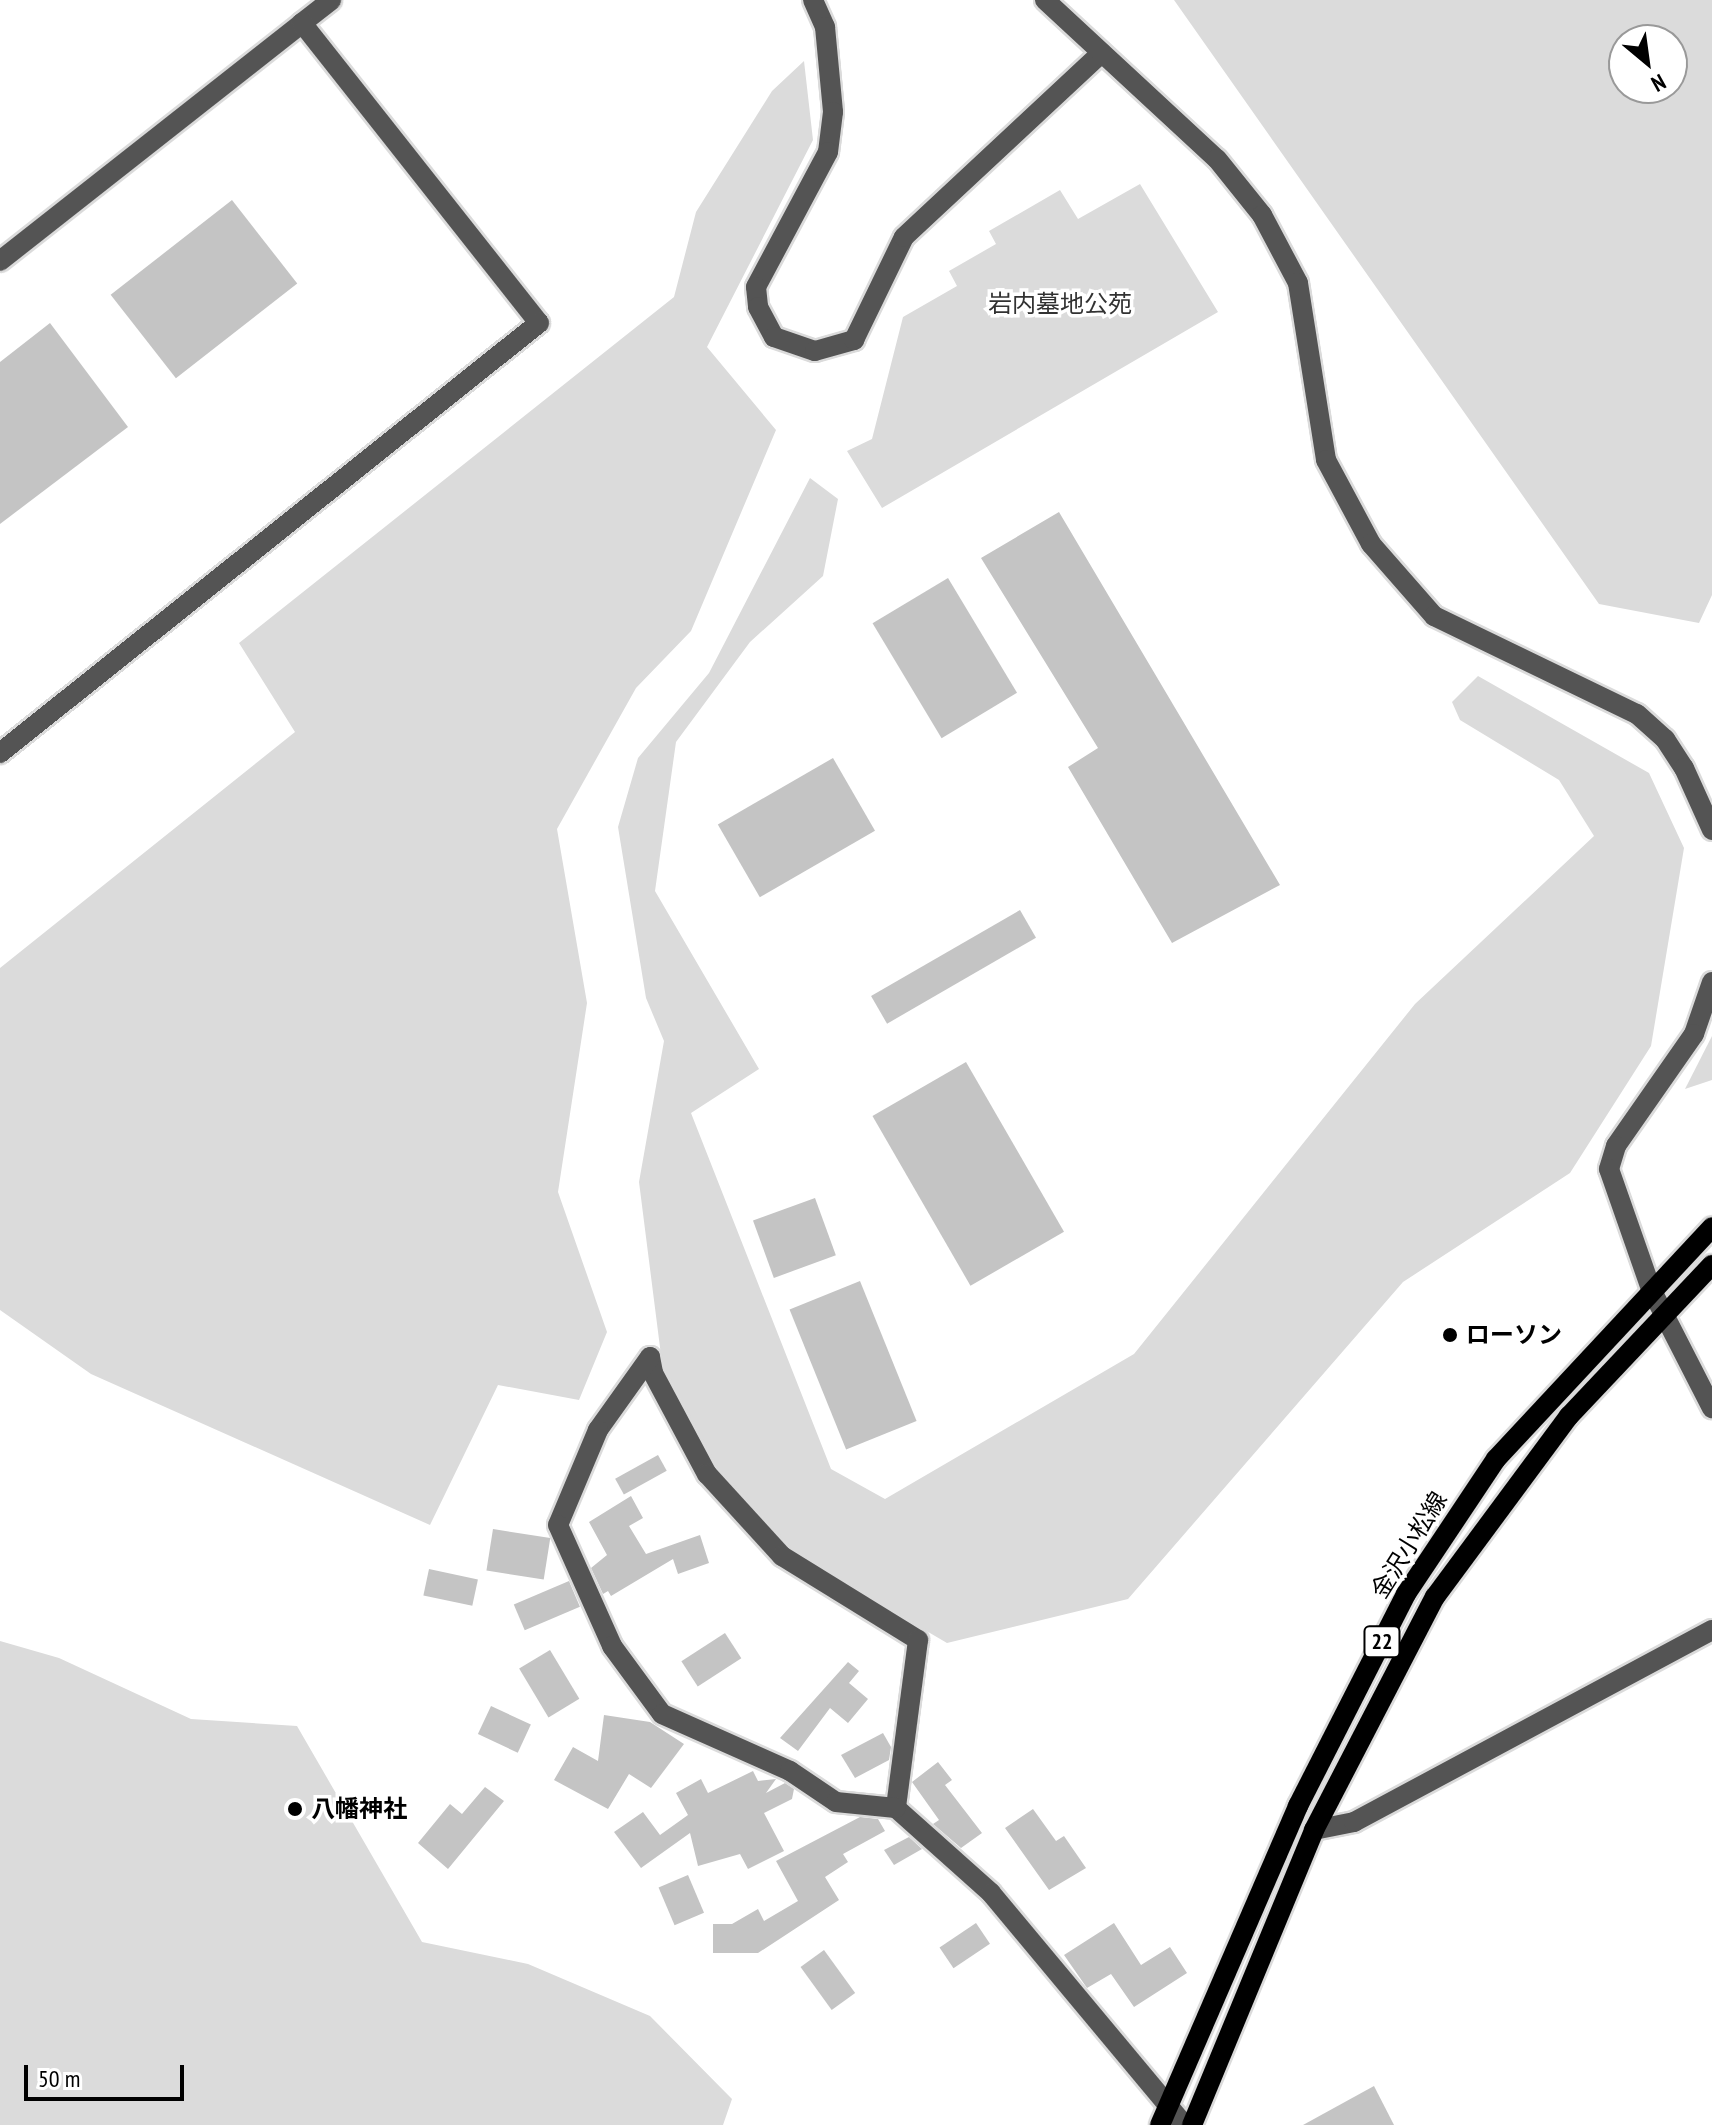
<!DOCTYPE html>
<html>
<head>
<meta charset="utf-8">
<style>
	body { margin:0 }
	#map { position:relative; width:1712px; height:2125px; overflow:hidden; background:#fff; font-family:"PT Sans Narrow","Noto Sans JP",sans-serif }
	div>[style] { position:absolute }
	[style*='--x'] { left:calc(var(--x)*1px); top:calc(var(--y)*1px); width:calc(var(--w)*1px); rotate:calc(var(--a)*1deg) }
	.green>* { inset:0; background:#dbdbdb }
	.building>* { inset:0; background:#c4c4c4; transform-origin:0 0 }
	.roads { filter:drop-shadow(2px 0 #dbdbdb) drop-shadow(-2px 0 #dbdbdb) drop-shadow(0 2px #dbdbdb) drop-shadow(0 -2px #dbdbdb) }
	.minor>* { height:20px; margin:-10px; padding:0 10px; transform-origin:10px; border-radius:10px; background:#545454 }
	.major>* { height:20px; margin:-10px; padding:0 10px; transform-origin:10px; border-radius:10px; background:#000 }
	.dots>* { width:22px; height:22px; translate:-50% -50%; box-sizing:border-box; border:4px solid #fff; border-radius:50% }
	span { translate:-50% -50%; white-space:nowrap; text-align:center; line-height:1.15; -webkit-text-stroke:7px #fff; paint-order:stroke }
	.shield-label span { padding:2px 6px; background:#fff; border:2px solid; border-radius:6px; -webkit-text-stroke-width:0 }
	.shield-label { font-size:22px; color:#000; font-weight:700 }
	.park-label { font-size:24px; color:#323232 }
	.poi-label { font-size:24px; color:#000; font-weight:700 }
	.left { translate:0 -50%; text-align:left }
	.street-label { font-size:24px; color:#000 }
	.north { position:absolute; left:1608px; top:24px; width:80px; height:80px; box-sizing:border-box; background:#fff; border:2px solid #999; border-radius:50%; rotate:151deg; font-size:22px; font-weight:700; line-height:32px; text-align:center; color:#000 }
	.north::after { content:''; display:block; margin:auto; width:28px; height:36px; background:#000; clip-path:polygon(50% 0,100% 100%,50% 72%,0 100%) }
	.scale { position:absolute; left:24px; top:2065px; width:160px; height:36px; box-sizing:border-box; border:4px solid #000; border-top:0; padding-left:10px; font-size:24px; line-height:28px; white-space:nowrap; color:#000; -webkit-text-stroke:6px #fff; paint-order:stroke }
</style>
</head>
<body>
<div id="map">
	<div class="green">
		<i style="clip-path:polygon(evenodd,1174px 0,1712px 0,1712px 595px,1699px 623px,1599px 604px,1174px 0,1624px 40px,1672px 40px,1672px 88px,1624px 88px,1624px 40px)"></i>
		<i style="clip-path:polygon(804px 61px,813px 140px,707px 347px,776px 430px,691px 631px,636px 688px,557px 829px,587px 1003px,558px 1192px,607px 1332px,579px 1400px,498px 1385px,430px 1525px,91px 1374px,0 1310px,0 968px,295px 732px,239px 643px,674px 297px,696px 212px,772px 91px)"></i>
		<i style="clip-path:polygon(1140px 184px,1218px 312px,882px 508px,847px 451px,872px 439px,903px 317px,957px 286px,949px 271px,996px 244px,989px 231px,1060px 190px,1078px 219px)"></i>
		<i style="clip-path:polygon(810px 478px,838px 499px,823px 576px,750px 642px,676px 742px,655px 891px,759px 1069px,691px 1113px,831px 1469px,885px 1499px,1134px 1354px,1415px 1004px,1594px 836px,1559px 780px,1460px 720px,1452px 702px,1478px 676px,1649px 773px,1684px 848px,1651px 1046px,1570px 1173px,1403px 1282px,1128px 1599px,947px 1643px,790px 1551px,715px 1468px,663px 1371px,639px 1182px,664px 1041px,646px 998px,618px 827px,638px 758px,709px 673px)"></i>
		<i style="clip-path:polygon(1712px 1036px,1712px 1080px,1685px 1089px)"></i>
		<i style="clip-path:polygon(0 1641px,59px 1658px,191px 1719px,297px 1726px,422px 1942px,528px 1964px,650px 2016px,732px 2099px,723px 2125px,0 2125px)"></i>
	</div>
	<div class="building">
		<i style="left:232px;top:200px;width:106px;height:154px;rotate:52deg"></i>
		<i style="clip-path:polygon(50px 323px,128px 427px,0 524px,0 362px)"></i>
		<i style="clip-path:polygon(1059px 512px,1280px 885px,1172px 943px,1068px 767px,1098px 748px,981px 558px)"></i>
		<i style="left:948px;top:578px;width:134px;height:88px;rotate:59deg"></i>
		<i style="left:833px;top:758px;width:84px;height:133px;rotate:60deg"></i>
		<i style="left:1020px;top:910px;width:32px;height:172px;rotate:60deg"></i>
		<i style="left:966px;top:1062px;width:196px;height:108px;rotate:60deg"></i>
		<i style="left:815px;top:1198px;width:61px;height:66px;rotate:70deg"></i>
		<i style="left:860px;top:1281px;width:151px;height:76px;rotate:68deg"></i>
		<i style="left:658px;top:1455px;width:18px;height:49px;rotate:61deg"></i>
		<i style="clip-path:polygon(631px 1496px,643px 1518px,629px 1526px,646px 1554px,700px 1535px,709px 1563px,678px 1574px,673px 1559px,611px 1596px,608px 1591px,603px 1594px,591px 1568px,607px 1555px,589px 1522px)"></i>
		<i style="left:493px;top:1529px;width:58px;height:42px;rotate:9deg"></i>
		<i style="left:429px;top:1569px;width:50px;height:27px;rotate:12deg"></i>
		<i style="left:569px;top:1581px;width:28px;height:60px;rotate:67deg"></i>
		<i style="left:725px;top:1633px;width:30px;height:52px;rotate:57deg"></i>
		<i style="left:550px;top:1650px;width:57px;height:36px;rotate:59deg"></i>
		<i style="clip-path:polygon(848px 1662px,859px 1671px,849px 1683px,868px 1699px,848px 1723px,830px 1708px,798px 1751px,780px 1738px)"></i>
		<i style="left:491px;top:1706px;width:44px;height:31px;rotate:25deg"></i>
		<i style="clip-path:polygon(604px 1715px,650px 1722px,684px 1744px,651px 1788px,629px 1774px,608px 1809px,554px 1780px,573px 1747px,598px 1761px)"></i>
		<i style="clip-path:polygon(883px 1733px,891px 1747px,889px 1760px,855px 1778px,841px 1755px)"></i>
		<i style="clip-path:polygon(938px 1762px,952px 1780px,945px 1785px,982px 1833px,961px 1848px,933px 1824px,939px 1820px,912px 1782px)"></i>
		<i style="clip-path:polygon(753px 1771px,758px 1781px,776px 1779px,766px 1793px,785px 1783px,794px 1789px,792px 1799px,764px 1813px,784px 1851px,748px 1869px,740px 1854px,698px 1866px,690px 1833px,641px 1868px,614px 1832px,643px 1812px,660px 1835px,688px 1815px,676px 1793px,701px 1779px,708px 1793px)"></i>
		<i style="clip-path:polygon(485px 1787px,504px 1801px,448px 1869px,418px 1843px,450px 1804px,462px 1814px)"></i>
		<i style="clip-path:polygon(1033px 1809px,1056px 1841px,1064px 1836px,1086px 1868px,1049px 1890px,1005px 1828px)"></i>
		<i style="clip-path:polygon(860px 1817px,878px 1819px,885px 1831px,843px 1854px,848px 1862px,825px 1877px,839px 1900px,758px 1953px,713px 1953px,713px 1924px,732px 1924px,758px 1909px,764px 1921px,798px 1901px,776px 1861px)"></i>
		<i style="clip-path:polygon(909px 1837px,922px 1849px,894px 1865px,884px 1850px)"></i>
		<i style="left:688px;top:1875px;width:41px;height:32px;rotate:67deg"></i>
		<i style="left:976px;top:1923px;width:25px;height:44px;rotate:56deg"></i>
		<i style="clip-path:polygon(1114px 1923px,1141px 1965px,1170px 1947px,1187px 1973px,1134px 2007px,1111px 1974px,1087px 1988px,1064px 1955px)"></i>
		<i style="left:824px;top:1950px;width:53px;height:29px;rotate:54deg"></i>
		<i style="clip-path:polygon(1374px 2086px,1394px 2125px,1303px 2125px)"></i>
	</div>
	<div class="roads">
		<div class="minor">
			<i style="--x:813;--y:0;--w:30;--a:66"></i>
			<i style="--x:825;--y:27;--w:85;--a:84.6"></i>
			<i style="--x:833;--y:112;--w:40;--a:97.1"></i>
			<i style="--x:828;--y:152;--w:153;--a:118.1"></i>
			<i style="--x:756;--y:287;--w:20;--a:84"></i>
			<i style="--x:758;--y:307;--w:34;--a:62"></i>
			<i style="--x:774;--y:337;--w:43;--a:18.9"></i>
			<i style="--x:815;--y:351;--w:41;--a:-15.8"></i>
			<i style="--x:854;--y:340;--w:114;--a:-64.1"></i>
			<i style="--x:904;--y:237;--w:270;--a:-43"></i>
			<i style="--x:1045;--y:0;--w:234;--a:42.8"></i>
			<i style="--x:1217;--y:159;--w:72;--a:51.2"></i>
			<i style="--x:1262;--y:215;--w:77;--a:62.1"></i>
			<i style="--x:1298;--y:283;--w:179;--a:81"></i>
			<i style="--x:1326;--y:460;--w:95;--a:61.8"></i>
			<i style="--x:1371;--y:544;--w:96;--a:48.8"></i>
			<i style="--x:1434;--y:616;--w:225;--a:25.8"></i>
			<i style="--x:1637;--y:714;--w:38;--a:42"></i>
			<i style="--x:1665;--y:739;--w:35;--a:57"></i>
			<i style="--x:1684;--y:768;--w:68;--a:65.7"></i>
			<i style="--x:302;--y:23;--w:37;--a:-38"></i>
			<i style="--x:0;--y:261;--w:385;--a:-38.2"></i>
			<i style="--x:302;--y:23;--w:382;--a:51.7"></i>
			<i style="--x:539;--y:323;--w:690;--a:141.42"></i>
			<i style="--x:1712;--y:982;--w:55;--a:109.1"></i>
			<i style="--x:1694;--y:1034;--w:136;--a:124.9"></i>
			<i style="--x:1616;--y:1146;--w:24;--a:107"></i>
			<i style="--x:1609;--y:1169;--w:127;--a:70.7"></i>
			<i style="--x:1651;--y:1289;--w:134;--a:62.9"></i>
			<i style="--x:650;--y:1357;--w:16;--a:79"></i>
			<i style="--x:653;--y:1373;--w:115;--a:61.9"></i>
			<i style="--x:707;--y:1474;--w:111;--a:47.6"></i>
			<i style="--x:782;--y:1556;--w:160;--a:31.7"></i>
			<i style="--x:918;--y:1640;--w:169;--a:97.5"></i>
			<i style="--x:896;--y:1808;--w:127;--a:41.8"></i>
			<i style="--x:991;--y:1893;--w:302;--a:50.2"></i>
			<i style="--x:650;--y:1357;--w:90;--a:125.5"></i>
			<i style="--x:598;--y:1430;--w:103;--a:112.8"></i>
			<i style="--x:558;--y:1525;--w:133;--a:65.9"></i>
			<i style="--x:612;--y:1646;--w:84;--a:53.7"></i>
			<i style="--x:662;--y:1714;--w:140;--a:24"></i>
			<i style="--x:790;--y:1771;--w:55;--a:34"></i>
			<i style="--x:836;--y:1802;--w:60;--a:5.7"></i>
			<i style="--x:1314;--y:1830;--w:41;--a:-11.3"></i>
			<i style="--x:1354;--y:1822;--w:406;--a:-28.2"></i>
		</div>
		<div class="major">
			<i style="--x:1160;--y:2125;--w:348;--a:-66.6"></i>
			<i style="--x:1298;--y:1806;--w:238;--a:-63"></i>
			<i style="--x:1406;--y:1594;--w:162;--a:-56.3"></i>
			<i style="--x:1496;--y:1459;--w:317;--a:-47"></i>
			<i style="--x:1192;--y:2125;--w:319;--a:-67.5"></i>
			<i style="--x:1314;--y:1830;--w:263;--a:-62.6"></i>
			<i style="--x:1435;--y:1597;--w:225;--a:-53.5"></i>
			<i style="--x:1569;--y:1416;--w:208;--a:-46.6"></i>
		</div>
	</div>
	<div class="dots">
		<i style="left:1450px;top:1335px;background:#000"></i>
		<i style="left:295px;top:1809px;background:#000"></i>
	</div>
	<div class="shield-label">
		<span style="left:1382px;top:1642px">22</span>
	</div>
	<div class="park-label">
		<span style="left:1060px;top:304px">岩内墓地公苑</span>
	</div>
	<div class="poi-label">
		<span class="left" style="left:1466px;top:1335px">ローソン</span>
		<span class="left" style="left:311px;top:1809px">八幡神社</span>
	</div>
	<div class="street-label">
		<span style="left:1409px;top:1545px;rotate:-58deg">金沢小松線</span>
	</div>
	<div class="north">N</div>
	<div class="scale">50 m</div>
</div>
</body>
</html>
